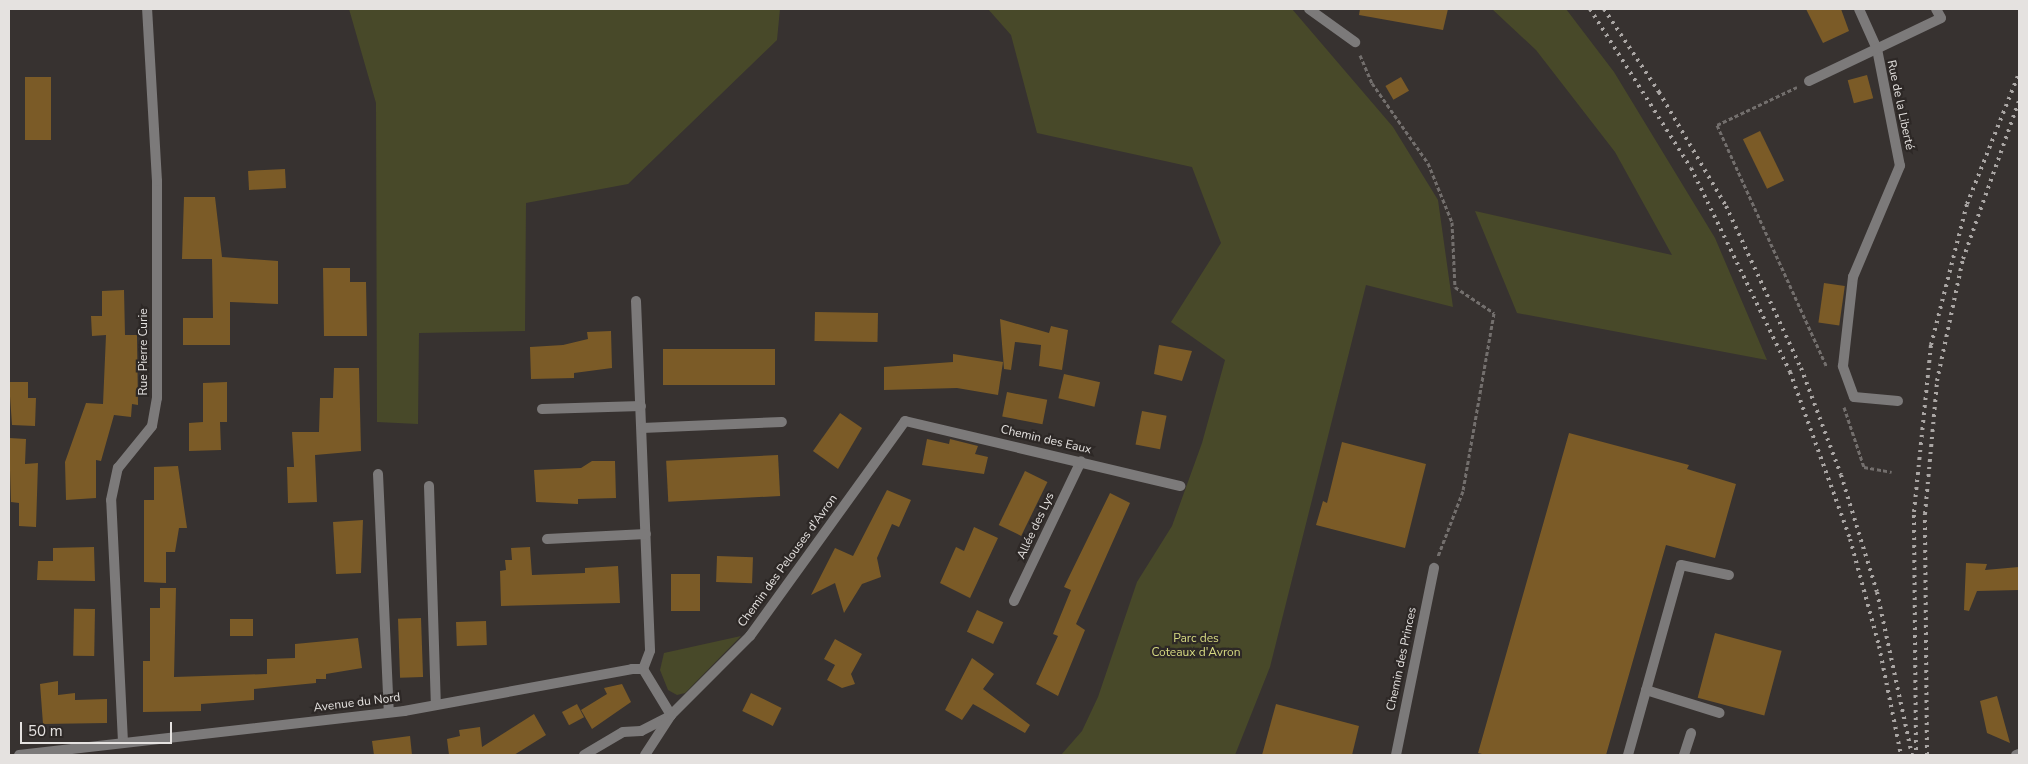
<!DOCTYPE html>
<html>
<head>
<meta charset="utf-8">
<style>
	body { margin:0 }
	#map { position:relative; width:2028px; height:764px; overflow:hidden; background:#373230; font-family:"Nunito Sans",sans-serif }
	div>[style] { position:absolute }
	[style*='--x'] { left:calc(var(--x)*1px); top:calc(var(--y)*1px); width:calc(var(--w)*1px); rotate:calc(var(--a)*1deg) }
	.green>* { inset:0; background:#484929 }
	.building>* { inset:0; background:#7b5b27; transform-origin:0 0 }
	.path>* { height:3px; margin-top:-1.5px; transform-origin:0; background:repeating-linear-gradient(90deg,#736f6d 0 4px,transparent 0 6.5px) }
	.lane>* { height:10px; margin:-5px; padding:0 5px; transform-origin:5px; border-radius:5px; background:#7c7a7a }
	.street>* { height:10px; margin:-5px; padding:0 5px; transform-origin:5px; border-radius:5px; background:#7c7a7a }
	.rail>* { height:4px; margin-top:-2px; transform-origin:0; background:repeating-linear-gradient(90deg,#aaa6a4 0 2.5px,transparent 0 7.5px) }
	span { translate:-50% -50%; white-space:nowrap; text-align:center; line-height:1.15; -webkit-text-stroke:4.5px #2d2826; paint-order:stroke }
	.street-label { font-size:12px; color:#e5e2e0 }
	.park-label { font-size:12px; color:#d6d982 }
	.frame { position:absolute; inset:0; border:10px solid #e5e2e0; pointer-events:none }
	.scale { position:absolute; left:20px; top:722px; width:152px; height:22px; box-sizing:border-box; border:2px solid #e5e2e0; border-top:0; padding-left:6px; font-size:15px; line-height:18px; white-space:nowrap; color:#e5e2e0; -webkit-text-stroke:4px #2d2826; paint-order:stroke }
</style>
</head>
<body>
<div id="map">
	<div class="green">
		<i style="clip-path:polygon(349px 9px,780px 9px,777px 40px,628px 184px,526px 203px,525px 331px,419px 333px,418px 424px,377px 422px,376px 103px)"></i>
		<i style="clip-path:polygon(988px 9px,1292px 9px,1393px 127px,1438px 200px,1453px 307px,1366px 285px,1270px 667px,1235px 755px,1061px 755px,1082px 731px,1098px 697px,1137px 582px,1172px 526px,1202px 443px,1225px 360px,1171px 322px,1221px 243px,1192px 167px,1037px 133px,1011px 35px)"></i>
		<i style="clip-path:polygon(1492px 9px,1566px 9px,1614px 72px,1715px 238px,1767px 360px,1517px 313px,1475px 211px,1672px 255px,1615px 152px,1536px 50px)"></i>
		<i style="clip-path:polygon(741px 636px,685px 693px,677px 695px,668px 690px,660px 670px,664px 653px)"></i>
	</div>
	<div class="building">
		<i style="clip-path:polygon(1360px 9px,1448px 9px,1443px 30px,1359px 15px)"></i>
		<i style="clip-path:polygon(1806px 9px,1841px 9px,1849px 31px,1823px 43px)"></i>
		<i style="left:1867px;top:75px;width:24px;height:20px;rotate:75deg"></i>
		<i style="left:25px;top:77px;width:26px;height:63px"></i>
		<i style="left:1401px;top:77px;width:16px;height:18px;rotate:60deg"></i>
		<i style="left:1760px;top:131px;width:55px;height:19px;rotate:64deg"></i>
		<i style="left:285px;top:169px;width:19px;height:37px;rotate:87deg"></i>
		<i style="clip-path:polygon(184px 197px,215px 197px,222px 257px,278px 261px,278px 304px,230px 302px,230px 345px,183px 345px,183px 318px,213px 318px,212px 259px,182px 259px)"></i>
		<i style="clip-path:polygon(323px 268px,350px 268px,350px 282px,366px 282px,367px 336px,324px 336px)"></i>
		<i style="left:1824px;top:283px;width:21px;height:40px;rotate:8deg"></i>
		<i style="clip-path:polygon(124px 290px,125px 335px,137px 335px,138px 405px,132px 404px,131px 417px,114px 415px,101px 461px,96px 460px,96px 498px,66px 500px,65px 462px,86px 403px,103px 404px,106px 335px,92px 336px,91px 316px,102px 316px,102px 291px)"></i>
		<i style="left:815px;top:312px;width:63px;height:29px;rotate:1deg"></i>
		<i style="clip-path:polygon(1000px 319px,1049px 333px,1051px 326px,1068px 330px,1062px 370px,1039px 366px,1041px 345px,1015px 342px,1011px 370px,1004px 369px)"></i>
		<i style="clip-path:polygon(611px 331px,612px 368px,574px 373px,574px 378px,531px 379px,530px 347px,563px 345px,588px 339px,587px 332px)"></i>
		<i style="clip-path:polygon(1159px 345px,1192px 351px,1182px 381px,1154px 374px)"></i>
		<i style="left:663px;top:349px;width:112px;height:36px"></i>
		<i style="clip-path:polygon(953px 354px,1003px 362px,998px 395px,957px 388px,884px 390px,884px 367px,953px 362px)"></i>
		<i style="clip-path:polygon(334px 368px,359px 368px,361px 451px,315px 455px,317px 502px,288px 503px,287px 467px,294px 467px,292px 432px,319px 432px,320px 398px,333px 398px)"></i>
		<i style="left:1064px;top:374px;width:37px;height:25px;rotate:13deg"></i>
		<i style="clip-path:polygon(9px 382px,28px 382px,28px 398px,36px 398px,35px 426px,12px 425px)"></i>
		<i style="clip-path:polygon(227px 382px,227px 422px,220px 422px,221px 450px,189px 451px,189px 423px,203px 422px,203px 383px)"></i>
		<i style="left:1007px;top:392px;width:41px;height:25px;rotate:11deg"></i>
		<i style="left:1142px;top:411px;width:25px;height:34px;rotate:11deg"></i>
		<i style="clip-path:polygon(840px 413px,862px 428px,838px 469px,813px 451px)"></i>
		<i style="clip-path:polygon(1569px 433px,1689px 465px,1687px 469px,1736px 484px,1715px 558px,1666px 545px,1606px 755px,1486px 755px,1478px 753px)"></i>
		<i style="clip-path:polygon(9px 438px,26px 439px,25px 464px,38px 463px,36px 527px,19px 526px,19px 503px,11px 502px)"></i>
		<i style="clip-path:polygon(927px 439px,949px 444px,950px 439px,978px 446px,975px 454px,988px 457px,984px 474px,922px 465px)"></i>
		<i style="clip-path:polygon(1342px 442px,1426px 464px,1405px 548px,1316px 525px,1323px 501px,1327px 503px)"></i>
		<i style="left:778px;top:455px;width:41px;height:112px;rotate:87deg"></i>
		<i style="clip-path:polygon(592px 461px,615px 461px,616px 498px,578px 499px,578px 504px,536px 502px,534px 470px,581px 468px)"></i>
		<i style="clip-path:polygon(178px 466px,187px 528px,179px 528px,175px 552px,166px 552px,166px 583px,144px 582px,144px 500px,154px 500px,154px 467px)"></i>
		<i style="left:1025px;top:471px;width:25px;height:60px;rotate:26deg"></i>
		<i style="clip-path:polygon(887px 490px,911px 500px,899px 527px,892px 524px,877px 558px,881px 577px,862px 584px,844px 613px,835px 583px,811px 595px,835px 548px,853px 556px)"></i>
		<i style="clip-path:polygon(1110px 493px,1130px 503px,1076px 624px,1085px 630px,1058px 696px,1036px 684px,1058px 636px,1053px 634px,1071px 590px,1064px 587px)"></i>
		<i style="clip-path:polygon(363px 520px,361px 573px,336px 574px,333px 522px)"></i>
		<i style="clip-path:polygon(974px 527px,998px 538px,970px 598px,940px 583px,956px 547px,964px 551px)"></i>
		<i style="clip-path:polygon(94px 547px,95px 581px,37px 580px,38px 561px,53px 561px,53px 548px)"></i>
		<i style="clip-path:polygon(530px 547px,532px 575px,585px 573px,585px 568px,618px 566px,620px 603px,501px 606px,500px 571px,506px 570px,505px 560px,512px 560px,511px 548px)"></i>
		<i style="left:717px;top:556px;width:36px;height:26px;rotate:2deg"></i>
		<i style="clip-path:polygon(1966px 563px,1987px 564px,1985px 570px,2019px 567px,2019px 590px,1977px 591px,1969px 611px,1964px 610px)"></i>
		<i style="left:700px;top:574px;width:37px;height:29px;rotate:90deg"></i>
		<i style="clip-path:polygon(160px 588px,176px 588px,174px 677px,267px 674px,267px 659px,295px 658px,295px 644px,358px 638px,362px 668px,326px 674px,326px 679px,316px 679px,316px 683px,254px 689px,254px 700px,201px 704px,201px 711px,143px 712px,143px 661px,150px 661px,150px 608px,160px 608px)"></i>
		<i style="left:95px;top:609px;width:47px;height:21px;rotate:91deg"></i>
		<i style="left:977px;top:610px;width:29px;height:24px;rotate:25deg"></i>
		<i style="left:421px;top:618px;width:59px;height:23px;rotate:88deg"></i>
		<i style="left:230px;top:619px;width:23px;height:17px"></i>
		<i style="left:486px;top:621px;width:24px;height:30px;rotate:88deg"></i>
		<i style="left:1715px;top:633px;width:69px;height:67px;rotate:15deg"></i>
		<i style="clip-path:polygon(835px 639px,862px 654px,851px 674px,855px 684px,842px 688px,827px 680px,835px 665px,824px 659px)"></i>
		<i style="clip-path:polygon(972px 658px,994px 674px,983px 689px,1030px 725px,1025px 733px,973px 704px,962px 720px,945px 710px)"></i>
		<i style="clip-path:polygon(58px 681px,58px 695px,75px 693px,75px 700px,107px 699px,107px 723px,43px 724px,40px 684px)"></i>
		<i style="clip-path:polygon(622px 684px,631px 702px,592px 729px,581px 710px,607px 694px,604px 688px)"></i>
		<i style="left:751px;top:693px;width:34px;height:20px;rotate:26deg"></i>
		<i style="clip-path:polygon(1997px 696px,2010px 743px,1987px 733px,1980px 701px)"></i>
		<i style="left:577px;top:704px;width:15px;height:17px;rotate:62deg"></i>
		<i style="clip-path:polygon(1276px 704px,1359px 726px,1352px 755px,1262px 755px)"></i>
		<i style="clip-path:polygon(534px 714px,546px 735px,514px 755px,449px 755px,447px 739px,460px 736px,459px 730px,480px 727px,482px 747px)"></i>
		<i style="clip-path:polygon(410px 736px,412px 755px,374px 755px,372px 741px)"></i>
	</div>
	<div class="path">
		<i style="--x:1360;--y:55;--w:30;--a:67"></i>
		<i style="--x:1372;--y:83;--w:98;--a:55"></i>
		<i style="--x:1428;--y:163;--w:64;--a:67.9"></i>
		<i style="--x:1452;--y:222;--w:65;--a:87.4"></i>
		<i style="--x:1455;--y:287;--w:47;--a:33.7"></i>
		<i style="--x:1494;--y:313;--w:181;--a:99.9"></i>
		<i style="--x:1463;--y:491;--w:70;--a:111"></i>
		<i style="--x:1797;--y:87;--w:89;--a:154.6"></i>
		<i style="--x:1717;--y:125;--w:266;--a:65.6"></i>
		<i style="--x:1844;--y:407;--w:63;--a:71.6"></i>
		<i style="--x:1864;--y:467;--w:28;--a:10"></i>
	</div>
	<div class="lane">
		<i style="--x:636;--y:301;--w:350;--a:87.7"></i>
		<i style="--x:650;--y:651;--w:19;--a:111"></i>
		<i style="--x:1898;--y:401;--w:44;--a:-174.8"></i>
		<i style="--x:1854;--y:397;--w:33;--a:-110"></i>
		<i style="--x:1843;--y:366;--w:90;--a:-83.6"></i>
		<i style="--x:1853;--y:277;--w:121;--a:-67.1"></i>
		<i style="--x:542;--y:409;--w:99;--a:-1.7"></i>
		<i style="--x:642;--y:428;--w:140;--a:-2.5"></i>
		<i style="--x:378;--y:474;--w:238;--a:87.4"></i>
		<i style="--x:429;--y:486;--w:219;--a:88.2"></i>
		<i style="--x:547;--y:539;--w:99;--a:-2.9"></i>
		<i style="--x:1646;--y:690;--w:77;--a:17.3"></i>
		<i style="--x:1628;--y:755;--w:197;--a:-74.4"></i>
		<i style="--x:1681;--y:565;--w:49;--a:11.8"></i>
		<i style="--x:1684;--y:755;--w:23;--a:-72"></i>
	</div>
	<div class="street">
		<i style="--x:1309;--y:9;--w:57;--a:35.7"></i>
		<i style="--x:1859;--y:9;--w:44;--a:65.8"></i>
		<i style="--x:1877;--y:49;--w:119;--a:78.9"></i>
		<i style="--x:1809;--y:81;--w:146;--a:-25.5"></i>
		<i style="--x:1941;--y:18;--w:10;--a:-119"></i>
		<i style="--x:1014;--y:601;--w:155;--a:-64.4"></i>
		<i style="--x:123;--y:742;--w:242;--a:-92.8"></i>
		<i style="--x:111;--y:500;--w:33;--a:-78"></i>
		<i style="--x:118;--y:468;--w:54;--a:-51"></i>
		<i style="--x:152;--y:426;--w:28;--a:-80"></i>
		<i style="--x:157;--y:398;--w:217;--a:-90"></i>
		<i style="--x:157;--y:181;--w:172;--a:-93.3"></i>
		<i style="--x:19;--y:755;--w:388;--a:-6.5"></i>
		<i style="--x:404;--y:711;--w:232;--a:-10.4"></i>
		<i style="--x:632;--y:669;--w:11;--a:0"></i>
		<i style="--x:643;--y:669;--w:54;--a:58.7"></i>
		<i style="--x:584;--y:755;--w:45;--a:-30.5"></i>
		<i style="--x:623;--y:732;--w:18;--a:-3"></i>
		<i style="--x:641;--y:731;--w:33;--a:-27"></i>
		<i style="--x:645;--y:755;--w:48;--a:-57"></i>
		<i style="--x:671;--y:715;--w:112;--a:-45"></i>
		<i style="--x:750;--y:636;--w:265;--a:-54.2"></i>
		<i style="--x:905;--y:421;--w:283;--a:13.3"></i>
		<i style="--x:1396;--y:755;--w:191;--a:-78.5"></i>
		<i style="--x:2016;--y:755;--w:3;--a:-18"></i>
	</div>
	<div class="rail">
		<i style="--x:1590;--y:9;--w:188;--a:57.6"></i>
		<i style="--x:1691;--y:168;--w:227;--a:64.1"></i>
		<i style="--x:1790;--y:372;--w:177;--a:70.2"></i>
		<i style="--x:1850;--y:539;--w:111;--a:74.8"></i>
		<i style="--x:1879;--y:646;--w:111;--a:78.6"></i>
		<i style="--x:1604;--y:9;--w:100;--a:56.5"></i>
		<i style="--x:1659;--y:92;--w:132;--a:59.6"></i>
		<i style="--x:1726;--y:206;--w:179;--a:65.2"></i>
		<i style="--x:1801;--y:368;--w:114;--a:69.5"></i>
		<i style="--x:1841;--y:475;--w:122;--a:72.9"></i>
		<i style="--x:1877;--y:592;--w:167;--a:77.9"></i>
		<i style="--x:1916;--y:750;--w:238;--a:-90.5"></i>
		<i style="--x:1914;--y:512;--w:168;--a:-84.2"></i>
		<i style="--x:1931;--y:345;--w:146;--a:-75.7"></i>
		<i style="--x:1967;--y:204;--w:141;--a:-68.3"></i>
		<i style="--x:1927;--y:755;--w:241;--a:-90.5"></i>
		<i style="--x:1925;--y:514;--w:134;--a:-84.8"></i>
		<i style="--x:1937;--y:381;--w:125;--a:-78"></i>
		<i style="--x:1963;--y:259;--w:168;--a:-70.5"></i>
	</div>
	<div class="street-label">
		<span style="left:1900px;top:105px;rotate:78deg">Rue de la Liberté</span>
		<span style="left:144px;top:352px;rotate:-90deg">Rue Pierre Curie</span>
		<span style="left:1046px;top:440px;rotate:13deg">Chemin des Eaux</span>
		<span style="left:1036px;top:526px;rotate:-65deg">Allée des Lys</span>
		<span style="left:788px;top:561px;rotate:-54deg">Chemin des Pelouses d'Avron</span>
		<span style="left:1402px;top:659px;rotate:-78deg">Chemin des Princes</span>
		<span style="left:357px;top:703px;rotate:-7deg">Avenue du Nord</span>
	</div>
	<div class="park-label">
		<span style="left:1196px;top:646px">Parc des<br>Coteaux d'Avron</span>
	</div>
	<div class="frame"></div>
	<div class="scale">50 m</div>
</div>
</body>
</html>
